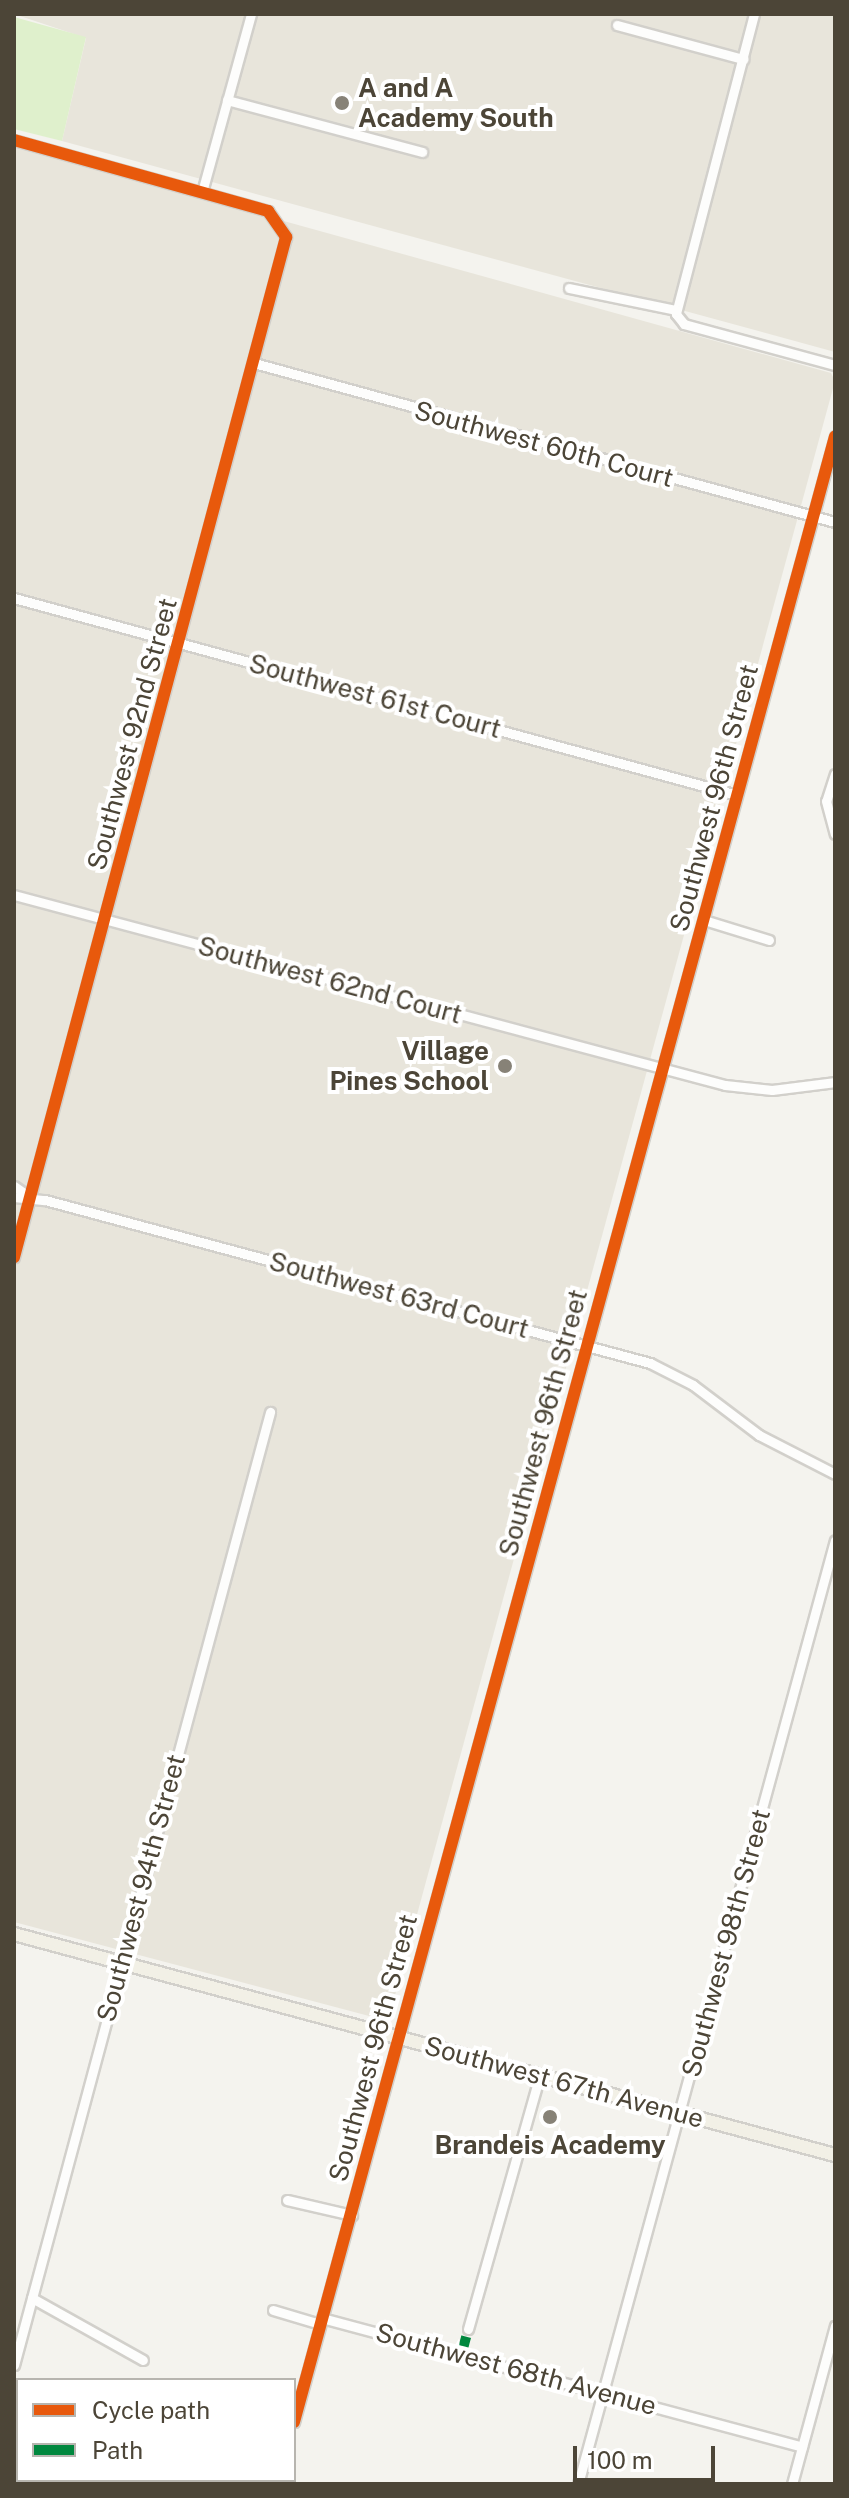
<!DOCTYPE html>
<html>
<head>
<meta charset="utf-8">
<style>
	body { margin:0 }
	#map { position:relative; width:849px; height:2498px; overflow:hidden; background:#f4f3ee; font-family:"Public Sans",sans-serif }
	div>[style] { position:absolute }
	[style*='--x'] { left:calc(var(--x)*1px); top:calc(var(--y)*1px); width:calc(var(--w)*1px); rotate:calc(var(--a)*1deg) }
	.residential>* { inset:0; background:#e8e5db }
	.green>* { inset:0; background:#dff0cc }
	.roads { filter:drop-shadow(2px 0 #d2d0cb) drop-shadow(-2px 0 #d2d0cb) drop-shadow(0 2px #d2d0cb) drop-shadow(0 -2px #d2d0cb) }
	.minor>* { height:9px; margin:-4.5px; padding:0 4.5px; transform-origin:4.5px; border-radius:4.5px; background:#fdfdfc }
	.major>* { height:12px; margin:-6px; padding:0 6px; transform-origin:6px; border-radius:6px; background:#f2f0e6 }
	.quiet>* { height:10px; margin-top:-5px; transform-origin:0; background:repeating-linear-gradient(90deg,#00873e 0 20px,transparent 0 30px) }
	.cycleway>* { height:12px; margin:-6px; padding:0 6px; transform-origin:6px; border-radius:6px; background:#e8590c }
	.dots>* { width:22px; height:22px; translate:-50% -50%; box-sizing:border-box; border:4px solid #fff; border-radius:50% }
	span { translate:-50% -50%; white-space:nowrap; text-align:center; line-height:1.15; -webkit-text-stroke:8px #fff; paint-order:stroke }
	.poi-label { font-size:26px; color:#4c4537; font-weight:700 }
	.left { translate:0 -50%; text-align:left }
	.right { translate:-100% -50%; text-align:right }
	.street-label { font-size:26px; color:#4c4537 }
	.frame { position:absolute; inset:0; border:16px solid #4c4537; pointer-events:none }
	.legend { position:absolute; left:16px; top:2378px; width:280px; height:104px; box-sizing:border-box; background:#fff; border:2px solid #b7b5af; margin:0; padding:10px 14px; list-style:none; font-size:24px; color:#4c4537 }
	.legend li { display:flex; align-items:center; gap:16px; height:40px }
	.legend b { width:40px; border:2px solid #b7b5af }
	.scale { position:absolute; left:573px; top:2446px; width:142px; height:36px; box-sizing:border-box; border:4px solid #4c4537; border-top:0; padding-left:10px; font-size:24px; line-height:28px; white-space:nowrap; color:#4c4537; -webkit-text-stroke:6px #fff; paint-order:stroke }
</style>
</head>
<body>
<div id="map">
	<div class="residential">
		<i style="clip-path:polygon(14px 14px,835px 14px,835px 352px,62px 141px,86px 38px)"></i>
		<i style="clip-path:polygon(14px 146px,831px 373px,835px 381px,388px 2021px,14px 1922px)"></i>
	</div>
	<div class="green">
		<i style="clip-path:polygon(14px 17px,86px 37px,62px 141px,14px 129px)"></i>
	</div>
	<div class="roads">
		<div class="minor">
			<i style="--x:754;--y:14;--w:310;--a:104.6"></i>
			<i style="--x:676;--y:314;--w:13;--a:51"></i>
			<i style="--x:684;--y:324;--w:156;--a:15.2"></i>
			<i style="--x:617;--y:25;--w:131;--a:15.1"></i>
			<i style="--x:227;--y:100;--w:202;--a:14.9"></i>
			<i style="--x:14;--y:140;--w:264;--a:15.6"></i>
			<i style="--x:268;--y:211;--w:32;--a:55"></i>
			<i style="--x:286;--y:237;--w:1056;--a:104.93"></i>
			<i style="--x:202;--y:192;--w:185;--a:-74.6"></i>
			<i style="--x:569;--y:288;--w:109;--a:11.6"></i>
			<i style="--x:254;--y:363;--w:602;--a:15.31"></i>
			<i style="--x:14;--y:598;--w:749;--a:15.24"></i>
			<i style="--x:835;--y:774;--w:28;--a:108"></i>
			<i style="--x:826;--y:801;--w:34;--a:75"></i>
			<i style="--x:14;--y:895;--w:736;--a:14.96"></i>
			<i style="--x:725;--y:1085;--w:47;--a:6.1"></i>
			<i style="--x:772;--y:1090;--w:64;--a:-7.2"></i>
			<i style="--x:704;--y:920;--w:68;--a:17.1"></i>
			<i style="--x:14;--y:1186;--w:19;--a:35"></i>
			<i style="--x:14;--y:1197;--w:31;--a:6"></i>
			<i style="--x:45;--y:1200;--w:627;--a:15.08"></i>
			<i style="--x:650;--y:1363;--w:48;--a:27.1"></i>
			<i style="--x:693;--y:1385;--w:83;--a:37.1"></i>
			<i style="--x:759;--y:1435;--w:85;--a:27.2"></i>
			<i style="--x:287;--y:2200;--w:67;--a:13"></i>
			<i style="--x:32;--y:2298;--w:127;--a:29.2"></i>
			<i style="--x:273;--y:2310;--w:49;--a:16.6"></i>
			<i style="--x:322;--y:2318;--w:497;--a:15"></i>
			<i style="--x:468;--y:2329;--w:264;--a:-74.2"></i>
			<i style="--x:14;--y:2365;--w:987;--a:-74.96"></i>
			<i style="--x:294;--y:2422;--w:2058;--a:-74.76"></i>
			<i style="--x:278;--y:2484;--w:4;--a:-76"></i>
			<i style="--x:578;--y:2484;--w:978;--a:-74.77"></i>
			<i style="--x:792;--y:2484;--w:164;--a:-74.8"></i>
		</div>
		<div class="major">
			<i style="--x:14;--y:1934;--w:850;--a:15.07"></i>
		</div>
	</div>
	<div class="quiet">
		<i style="--x:461;--y:2356;--w:28;--a:-75"></i>
	</div>
	<div class="cycleway">
		<i style="--x:14;--y:140;--w:264;--a:15.6"></i>
		<i style="--x:268;--y:211;--w:32;--a:55"></i>
		<i style="--x:286;--y:237;--w:1056;--a:104.93"></i>
		<i style="--x:294;--y:2422;--w:2058;--a:-74.76"></i>
	</div>
	<div class="dots">
		<i style="left:342px;top:103px;background:#878277"></i>
		<i style="left:505px;top:1066px;background:#878277"></i>
		<i style="left:550px;top:2117px;background:#878277"></i>
	</div>
	<div class="poi-label">
		<span class="left" style="left:358px;top:103px">A and A<br>Academy South</span>
		<span class="right" style="left:489px;top:1066px">Village<br>Pines School</span>
		<span style="left:550px;top:2145px">Brandeis Academy</span>
	</div>
	<div class="street-label">
		<span style="left:544px;top:444px;rotate:15deg">Southwest 60th Court</span>
		<span style="left:375px;top:696px;rotate:15deg">Southwest 61st Court</span>
		<span style="left:132px;top:734px;rotate:-75deg">Southwest 92nd Street</span>
		<span style="left:714px;top:798px;rotate:-75deg">Southwest 96th Street</span>
		<span style="left:330px;top:980px;rotate:15deg">Southwest 62nd Court</span>
		<span style="left:399px;top:1295px;rotate:15deg">Southwest 63rd Court</span>
		<span style="left:543px;top:1423px;rotate:-75deg">Southwest 96th Street</span>
		<span style="left:141px;top:1888px;rotate:-75deg">Southwest 94th Street</span>
		<span style="left:726px;top:1943px;rotate:-75deg">Southwest 98th Street</span>
		<span style="left:373px;top:2048px;rotate:-75deg">Southwest 96th Street</span>
		<span style="left:564px;top:2082px;rotate:15deg">Southwest 67th Avenue</span>
		<span style="left:516px;top:2369px;rotate:15deg">Southwest 68th Avenue</span>
	</div>
	<div class="frame"></div>
	<ul class="legend">
	<li><b style="height:10px;background:#e8590c"></b>Cycle path</li>
	<li><b style="height:10px;background:#00873e"></b>Path</li>
	</ul>
	<div class="scale">100 m</div>
</div>
</body>
</html>
